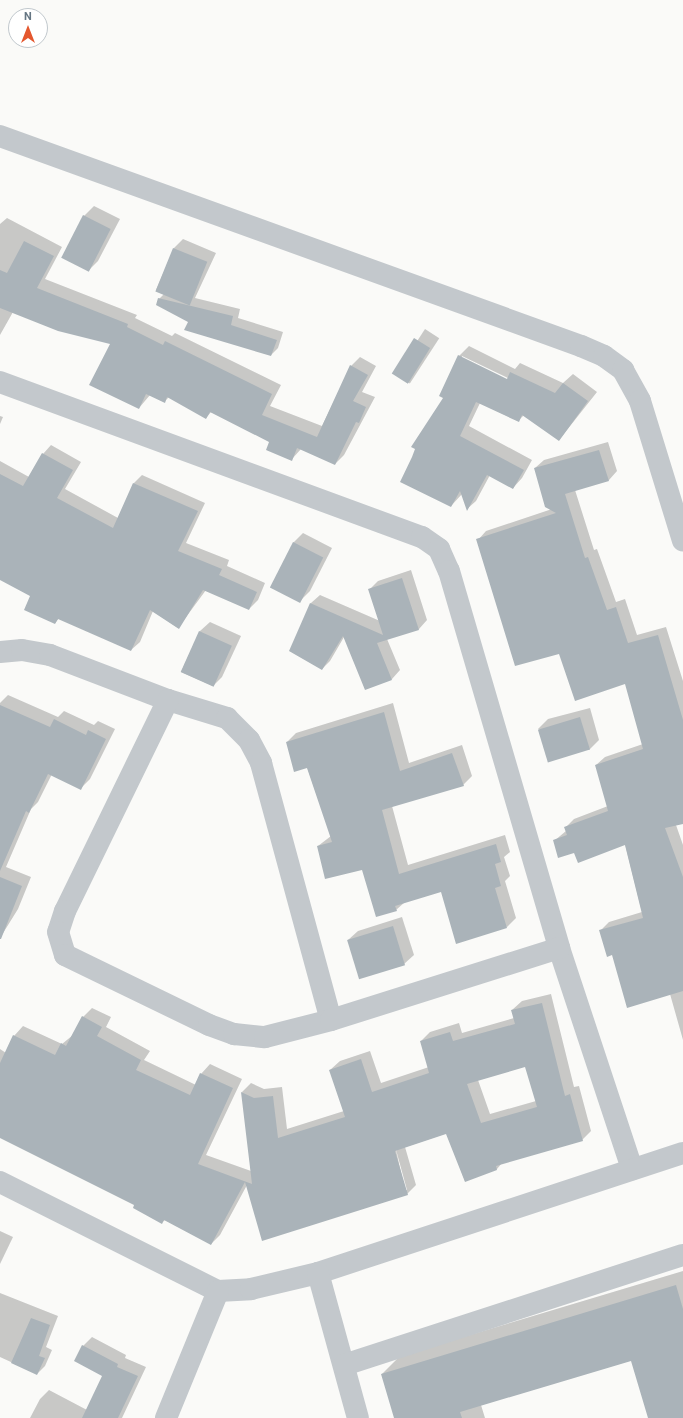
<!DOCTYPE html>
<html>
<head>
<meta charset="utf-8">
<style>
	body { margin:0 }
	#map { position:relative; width:683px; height:1418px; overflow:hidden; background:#fafaf8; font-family:Roboto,sans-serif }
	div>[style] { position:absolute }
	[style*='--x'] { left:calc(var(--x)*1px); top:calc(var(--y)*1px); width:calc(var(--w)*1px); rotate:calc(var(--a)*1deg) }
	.shadow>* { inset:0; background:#0003; transform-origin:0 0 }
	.building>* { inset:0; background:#aab3b9; transform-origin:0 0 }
	.street>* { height:22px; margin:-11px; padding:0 11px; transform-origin:11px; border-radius:11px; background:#c3c8cc }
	span { translate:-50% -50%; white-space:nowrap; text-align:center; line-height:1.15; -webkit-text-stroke:4px #fff; paint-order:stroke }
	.north { position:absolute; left:8px; top:8px; width:40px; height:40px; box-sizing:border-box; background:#fff; border:1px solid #c1c8cd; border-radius:50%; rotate:0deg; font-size:11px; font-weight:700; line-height:16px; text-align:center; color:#657683 }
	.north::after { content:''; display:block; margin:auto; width:14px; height:18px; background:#e4572e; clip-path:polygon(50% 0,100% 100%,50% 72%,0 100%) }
</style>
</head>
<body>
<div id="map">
	<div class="shadow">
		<i style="clip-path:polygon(94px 206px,120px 219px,98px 261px,89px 270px,63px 257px,84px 216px)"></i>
		<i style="clip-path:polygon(7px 218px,62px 247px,45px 279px,137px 315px,135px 318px,172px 336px,175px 333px,281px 385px,270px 406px,322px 426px,351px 366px,360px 357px,376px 366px,362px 392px,375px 397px,344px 455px,335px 464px,301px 449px,292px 459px,271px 441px,211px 412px,206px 418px,169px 397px,164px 402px,150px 395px,139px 408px,111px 343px,13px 312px,0 335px,0 224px)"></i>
		<i style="clip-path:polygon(183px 239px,216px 253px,195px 298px,240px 309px,238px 318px,283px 332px,278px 348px,271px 355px,190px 321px,159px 299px,164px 294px,156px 290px,174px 248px)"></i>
		<i style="left:425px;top:329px;width:17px;height:54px;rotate:33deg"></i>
		<i style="clip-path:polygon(evenodd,469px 346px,515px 369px,520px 363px,563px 383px,573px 374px,597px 392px,559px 440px,524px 415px,518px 421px,480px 403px,469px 426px,532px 460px,522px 478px,513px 488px,490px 475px,476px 501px,467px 509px,462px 494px,451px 506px,445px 398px,459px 356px,469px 346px,462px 356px,512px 380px,511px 382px,462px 358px,462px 356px)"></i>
		<i style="clip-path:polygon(0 416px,3px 417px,0 424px)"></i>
		<i style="clip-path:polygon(608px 442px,617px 471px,609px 480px,575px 490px,594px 550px,597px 549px,616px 602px,625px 599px,637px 635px,666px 627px,683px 681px,683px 823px,676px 825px,683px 845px,683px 1040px,670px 994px,613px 954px,600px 931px,609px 922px,642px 912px,625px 844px,574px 851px,554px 841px,566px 831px,565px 828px,574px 819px,608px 806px,596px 765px,605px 757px,643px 744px,626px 682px,559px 653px,478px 540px,486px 531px,552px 509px,535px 468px,544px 460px)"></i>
		<i style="clip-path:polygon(51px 445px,81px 462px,65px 489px,118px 518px,134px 483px,142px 475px,205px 503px,186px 543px,229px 560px,227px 566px,265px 583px,258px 600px,249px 609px,206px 590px,178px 628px,153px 611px,140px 642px,131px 650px,59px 618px,55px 623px,31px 596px,0 579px,0 461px,29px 477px,43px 454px)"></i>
		<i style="clip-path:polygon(303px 533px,332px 548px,310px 591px,300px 601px,293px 543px)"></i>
		<i style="clip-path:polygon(411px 570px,427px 620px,419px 629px,387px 639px,400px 670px,392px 679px,366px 689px,344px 637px,330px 661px,322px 669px,290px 651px,311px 603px,320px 595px,380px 621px,370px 589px,378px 581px)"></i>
		<i style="clip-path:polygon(210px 622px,241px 636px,222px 677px,213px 686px,181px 672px,200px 631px)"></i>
		<i style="clip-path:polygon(8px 695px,58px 717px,64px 711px,94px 725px,98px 721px,115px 729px,90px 779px,81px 788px,52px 774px,38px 802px,31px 809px,6px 867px,31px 877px,18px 909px,0 938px,0 703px)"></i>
		<i style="clip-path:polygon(393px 703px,409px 763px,462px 745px,472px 776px,463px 785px,392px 806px,408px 865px,505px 835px,510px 852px,504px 857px,510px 876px,505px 881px,516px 918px,507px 927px,442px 891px,405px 902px,396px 910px,363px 868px,318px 846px,331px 836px,307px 767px,287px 742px,296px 733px)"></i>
		<i style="clip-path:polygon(590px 708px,599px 740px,589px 750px,538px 729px,548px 719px)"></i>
		<i style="clip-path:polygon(402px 917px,414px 955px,404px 964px,348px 940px,358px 931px)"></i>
		<i style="clip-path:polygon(evenodd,551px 994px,574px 1087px,579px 1086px,591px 1131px,582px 1140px,502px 1163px,497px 1169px,465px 1181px,447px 1133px,405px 1147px,416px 1185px,407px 1194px,247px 1185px,220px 1235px,211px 1244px,165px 1220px,161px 1223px,136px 1205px,0 1136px,0 1049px,6px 1053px,14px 1036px,23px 1026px,62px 1044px,73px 1035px,83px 1017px,92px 1008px,111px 1017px,106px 1027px,150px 1051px,144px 1060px,196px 1085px,201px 1074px,210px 1064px,242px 1079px,206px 1155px,251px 1171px,242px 1092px,251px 1083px,264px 1089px,282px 1087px,287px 1129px,344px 1111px,330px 1070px,340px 1061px,370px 1051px,381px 1083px,429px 1067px,421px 1041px,430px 1032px,459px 1023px,462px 1033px,514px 1018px,512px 1010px,522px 1001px,551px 994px,526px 1066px,536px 1101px,490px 1114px,478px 1080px,526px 1066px,551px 994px,395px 1146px,407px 1190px,405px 1190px,395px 1146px)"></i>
		<i style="clip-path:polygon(0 1231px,13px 1237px,0 1264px)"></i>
		<i style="clip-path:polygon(683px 1271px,683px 1418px,649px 1418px,632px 1360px,481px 1405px,485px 1418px,395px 1418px,382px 1374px,400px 1356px)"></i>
		<i style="clip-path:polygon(0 1293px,58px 1316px,46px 1347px,52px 1350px,45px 1366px,37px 1374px,0 1357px)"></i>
		<i style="clip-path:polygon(92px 1337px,126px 1355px,125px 1358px,146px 1367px,122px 1418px,30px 1418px,40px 1399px,49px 1390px,87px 1410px,104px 1375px,83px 1346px)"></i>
	</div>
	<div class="building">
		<i style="left:83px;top:215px;width:31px;height:48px;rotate:27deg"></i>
		<i style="clip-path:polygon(24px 241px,54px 256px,37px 288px,128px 324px,127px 327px,163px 345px,165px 341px,272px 394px,262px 415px,317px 437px,350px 365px,368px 375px,353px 401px,366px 407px,359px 423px,356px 422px,335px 465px,297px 448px,292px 461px,266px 450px,269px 442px,210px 412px,206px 419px,167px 397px,165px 403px,146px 394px,139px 409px,89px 385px,110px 344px,58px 331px,0 308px,0 270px,7px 273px)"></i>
		<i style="left:173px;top:248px;width:37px;height:47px;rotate:22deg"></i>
		<i style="clip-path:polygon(158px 298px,233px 316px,231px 325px,277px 340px,271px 356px,184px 330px,188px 322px,156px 305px)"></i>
		<i style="left:414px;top:338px;width:19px;height:42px;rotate:32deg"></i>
		<i style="clip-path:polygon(458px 355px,507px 379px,510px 372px,555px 393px,563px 383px,588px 401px,559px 441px,522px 415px,519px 422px,476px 402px,460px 436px,524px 470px,513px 489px,487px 475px,467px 511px,460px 491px,451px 507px,400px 482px,412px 457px,415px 449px,411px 447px,443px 398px,439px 396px)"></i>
		<i style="clip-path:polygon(599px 450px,609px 481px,565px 494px,585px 558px,588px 557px,607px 610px,616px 607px,628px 643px,658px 635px,683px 720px,683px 824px,665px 828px,683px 877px,683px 991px,627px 1008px,612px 955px,607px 957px,599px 930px,643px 918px,625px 845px,578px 863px,574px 853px,558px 858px,553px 840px,567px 835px,564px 827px,608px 811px,595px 765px,643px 749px,625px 684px,575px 701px,559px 654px,515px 666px,476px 539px,556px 513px,545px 507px,534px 468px)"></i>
		<i style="clip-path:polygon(42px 453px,73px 470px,57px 498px,113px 528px,133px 483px,198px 511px,178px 551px,222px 569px,219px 575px,257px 592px,249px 610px,203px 590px,179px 629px,150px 610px,131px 651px,58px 619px,55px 624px,24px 610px,30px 596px,0 580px,0 474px,23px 486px)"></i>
		<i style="left:293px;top:542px;width:34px;height:51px;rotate:27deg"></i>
		<i style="clip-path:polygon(402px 578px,419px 630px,377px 643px,392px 680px,365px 690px,343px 636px,322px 670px,289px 651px,310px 603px,383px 635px,368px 589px)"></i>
		<i style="left:199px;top:631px;width:36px;height:45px;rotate:24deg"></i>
		<i style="clip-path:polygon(0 705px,50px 727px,54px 719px,86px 735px,88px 730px,106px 739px,81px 790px,48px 774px,29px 813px,26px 811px,0 871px)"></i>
		<i style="clip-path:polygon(384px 712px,400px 771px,452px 753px,464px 786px,382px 810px,399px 874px,496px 844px,501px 862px,495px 864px,501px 886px,495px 888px,507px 928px,456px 944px,441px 892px,395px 906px,397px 911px,376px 917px,362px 870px,325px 879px,317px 846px,332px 842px,307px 768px,294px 772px,286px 742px)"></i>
		<i style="left:580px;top:717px;width:34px;height:44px;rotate:73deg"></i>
		<i style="clip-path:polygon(0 877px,22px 886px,1px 939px,0 939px)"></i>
		<i style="left:393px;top:926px;width:41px;height:48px;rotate:73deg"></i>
		<i style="clip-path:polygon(evenodd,542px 1003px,565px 1096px,570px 1094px,583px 1141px,496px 1166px,497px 1170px,465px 1182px,446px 1134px,395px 1151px,408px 1195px,262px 1241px,245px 1182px,211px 1245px,164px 1220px,162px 1224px,133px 1208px,134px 1205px,0 1138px,0 1063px,13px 1035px,55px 1055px,61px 1043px,66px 1046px,82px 1016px,102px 1027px,97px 1036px,141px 1060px,136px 1070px,190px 1095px,200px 1073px,233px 1088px,198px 1164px,252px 1184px,241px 1092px,254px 1098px,273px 1096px,278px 1138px,345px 1117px,329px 1070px,361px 1059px,372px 1092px,429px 1073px,420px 1041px,450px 1032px,453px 1041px,515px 1024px,511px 1010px,542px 1003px,525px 1067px,537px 1107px,481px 1123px,467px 1084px,525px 1067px)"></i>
		<i style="clip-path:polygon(676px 1285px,683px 1309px,683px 1418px,648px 1418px,631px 1361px,460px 1412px,462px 1418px,394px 1418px,381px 1374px)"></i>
		<i style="clip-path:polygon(31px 1318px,50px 1325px,39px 1356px,45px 1358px,37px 1375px,11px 1363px)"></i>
		<i style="clip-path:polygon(82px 1345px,118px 1364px,117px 1367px,138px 1376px,118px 1418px,82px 1418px,102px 1376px,74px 1361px)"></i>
	</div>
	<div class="street">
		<i style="--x:0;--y:136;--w:618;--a:19.87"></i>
		<i style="--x:581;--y:346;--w:25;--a:23"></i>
		<i style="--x:604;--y:356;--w:24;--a:36"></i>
		<i style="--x:623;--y:370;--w:35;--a:61"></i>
		<i style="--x:640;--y:401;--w:146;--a:72.9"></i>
		<i style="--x:0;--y:382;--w:450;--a:20.2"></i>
		<i style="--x:422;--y:537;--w:21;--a:35"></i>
		<i style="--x:439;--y:549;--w:24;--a:66"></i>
		<i style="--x:449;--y:571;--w:393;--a:73.7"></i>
		<i style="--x:559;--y:948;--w:233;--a:71.7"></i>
		<i style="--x:0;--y:652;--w:22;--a:-5"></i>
		<i style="--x:22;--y:650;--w:28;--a:10"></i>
		<i style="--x:50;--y:655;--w:126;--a:20.9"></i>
		<i style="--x:168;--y:700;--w:62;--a:17"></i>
		<i style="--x:227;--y:718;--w:31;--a:45"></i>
		<i style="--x:249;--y:740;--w:26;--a:62"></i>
		<i style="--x:261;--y:763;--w:266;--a:74.8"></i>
		<i style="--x:168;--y:700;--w:235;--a:116"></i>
		<i style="--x:65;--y:911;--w:22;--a:108"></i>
		<i style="--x:58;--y:932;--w:24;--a:73"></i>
		<i style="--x:65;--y:955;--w:160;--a:25.9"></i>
		<i style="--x:209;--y:1025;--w:27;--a:20"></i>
		<i style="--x:234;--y:1034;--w:31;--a:6"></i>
		<i style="--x:265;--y:1037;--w:68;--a:-14.4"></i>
		<i style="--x:331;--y:1020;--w:239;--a:-17.5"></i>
		<i style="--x:0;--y:1182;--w:244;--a:26.6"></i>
		<i style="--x:218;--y:1291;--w:33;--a:-3"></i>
		<i style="--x:251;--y:1289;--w:69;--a:-13.4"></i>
		<i style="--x:318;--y:1273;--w:384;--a:-18.2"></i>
		<i style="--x:318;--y:1273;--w:150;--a:74.6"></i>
		<i style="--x:344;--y:1365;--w:356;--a:-18"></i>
		<i style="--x:166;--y:1418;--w:137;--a:-67.7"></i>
	</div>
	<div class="north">N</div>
</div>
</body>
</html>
